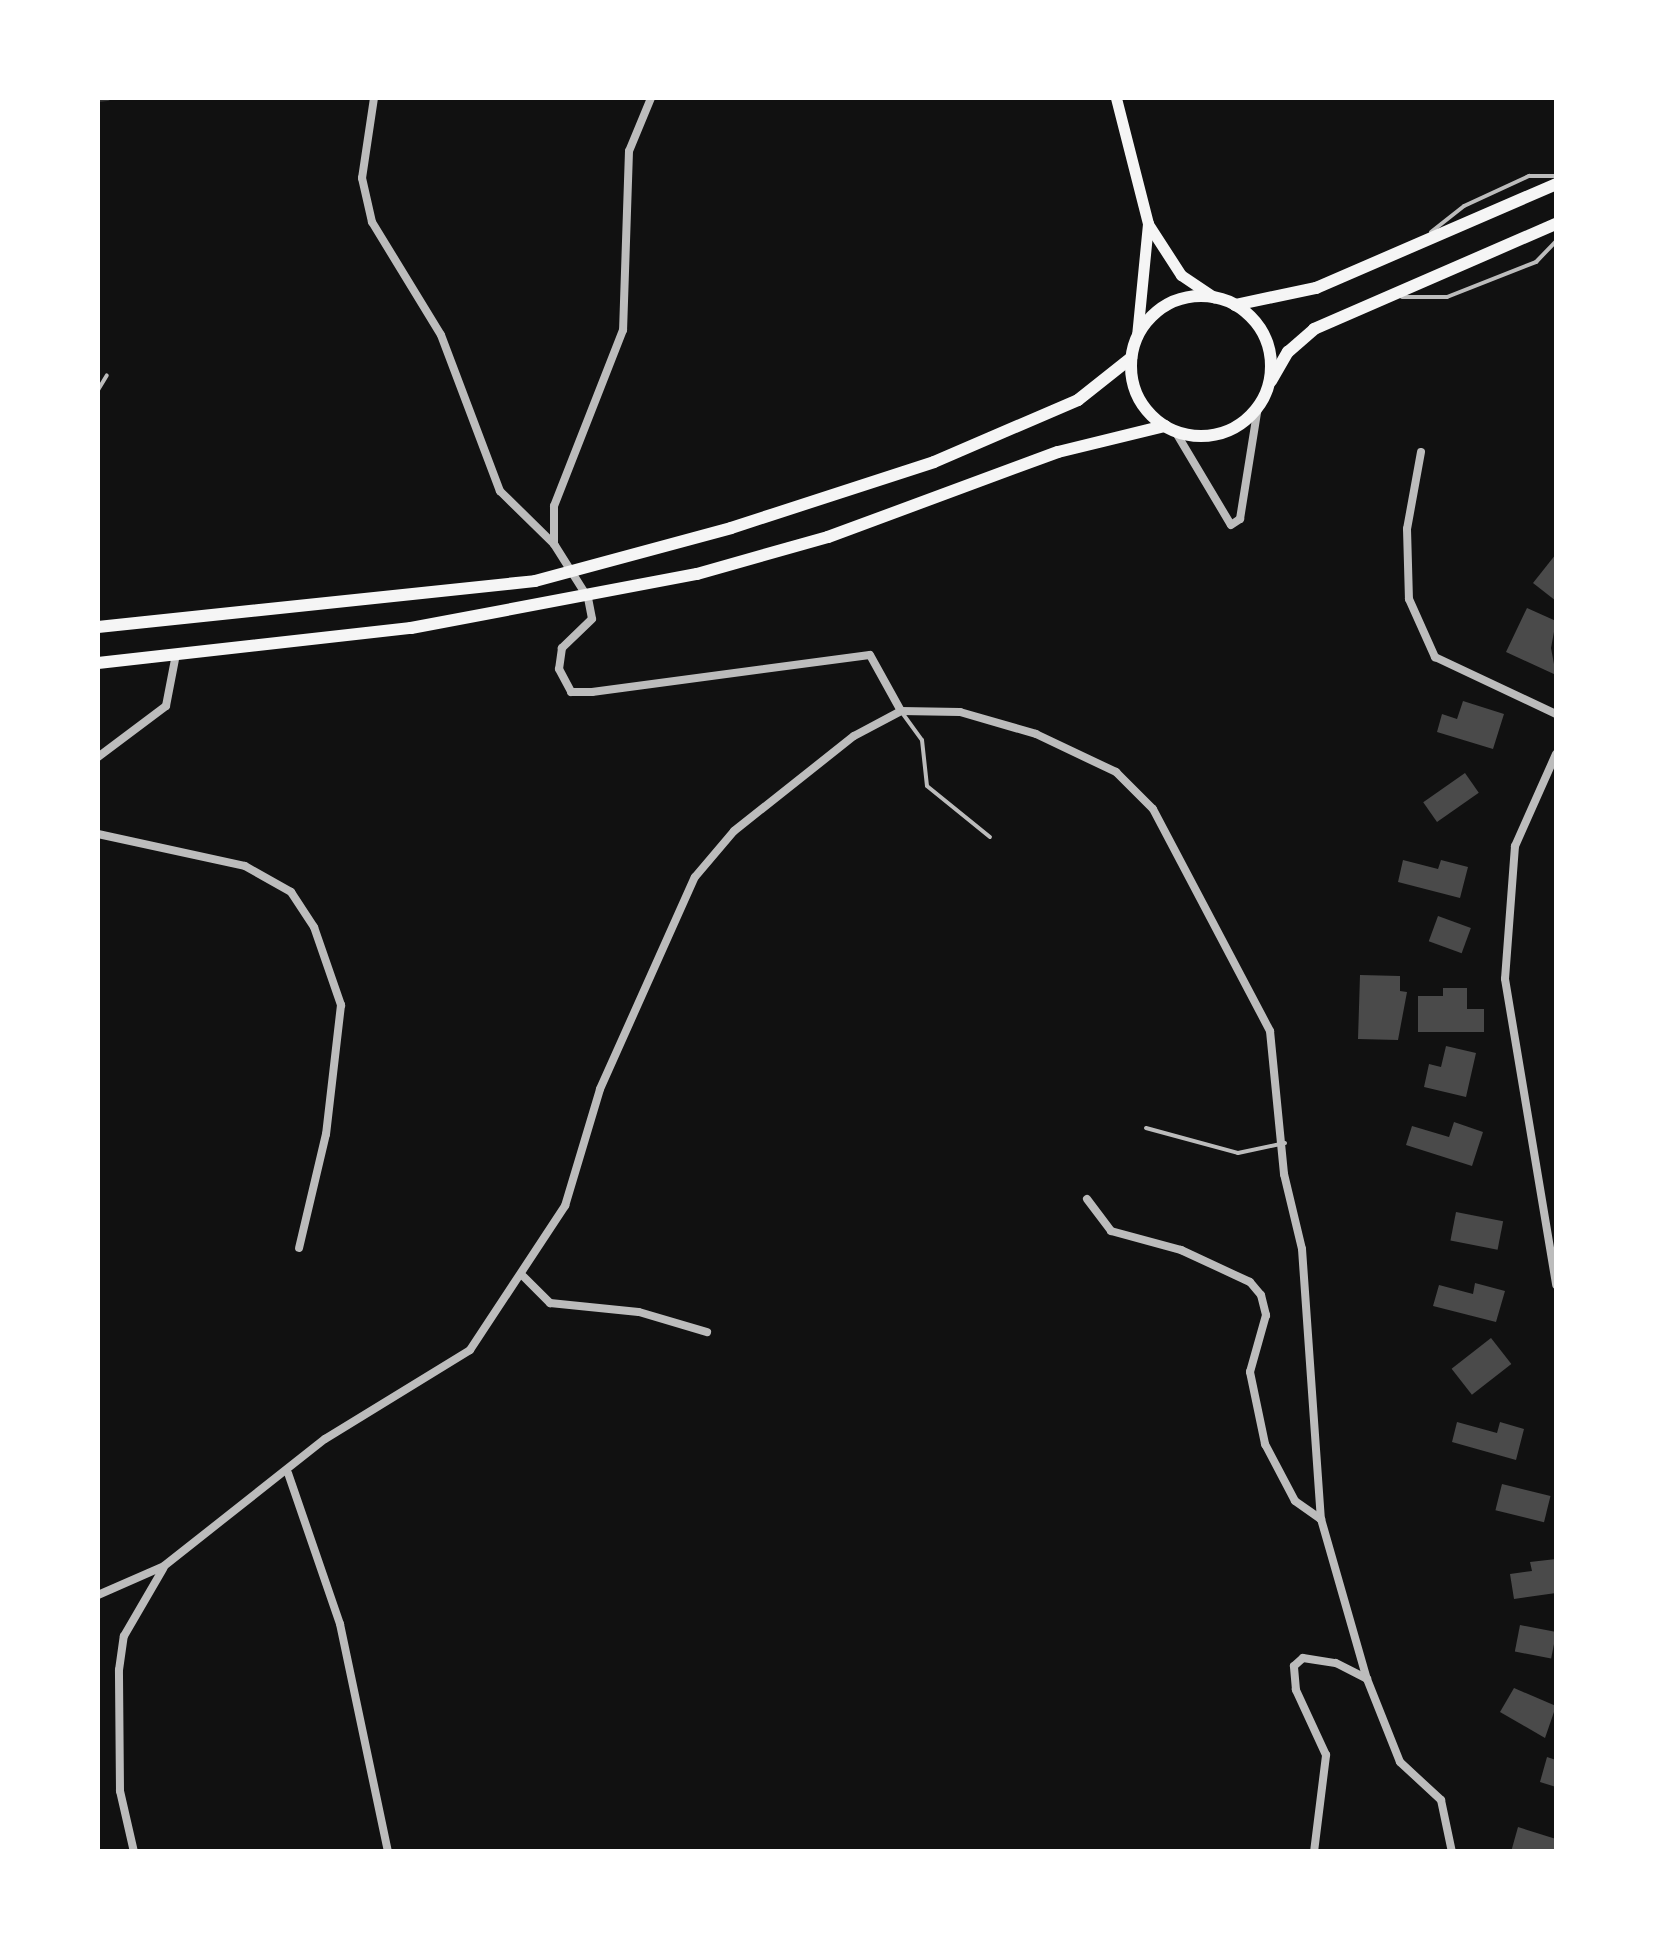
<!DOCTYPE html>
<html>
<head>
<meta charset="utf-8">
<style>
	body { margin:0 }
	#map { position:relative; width:1654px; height:1949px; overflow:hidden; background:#111; font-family:Cabin,sans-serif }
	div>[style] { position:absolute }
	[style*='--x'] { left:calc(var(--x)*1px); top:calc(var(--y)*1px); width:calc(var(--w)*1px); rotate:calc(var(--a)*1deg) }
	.stream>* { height:5px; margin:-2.5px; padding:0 2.5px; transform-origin:2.5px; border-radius:2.5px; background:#333 }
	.building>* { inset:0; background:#4a4a4a; transform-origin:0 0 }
	.service>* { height:4px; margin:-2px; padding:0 2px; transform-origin:2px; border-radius:2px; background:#bcbcbc }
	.minor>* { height:8px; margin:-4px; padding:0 4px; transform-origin:4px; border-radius:4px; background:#bcbcbc }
	.secondary>* { height:11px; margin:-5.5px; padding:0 5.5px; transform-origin:5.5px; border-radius:5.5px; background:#f5f5f5 }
	.primary>* { height:12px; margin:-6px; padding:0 6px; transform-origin:6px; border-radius:6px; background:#f5f5f5 }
	.primary>.ring { margin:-6px; padding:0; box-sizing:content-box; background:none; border:12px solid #f5f5f5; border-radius:50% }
	span { translate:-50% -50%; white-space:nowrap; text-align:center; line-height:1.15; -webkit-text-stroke:10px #fff; paint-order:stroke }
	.frame { position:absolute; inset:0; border:100px solid #fff; pointer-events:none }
</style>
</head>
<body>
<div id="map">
	<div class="stream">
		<i style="--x:98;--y:99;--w:9;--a:-6"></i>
	</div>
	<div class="building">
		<i style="clip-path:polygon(1556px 554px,1556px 601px,1533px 583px)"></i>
		<i style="clip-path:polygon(1527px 608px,1556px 621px,1551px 648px,1556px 675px,1506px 652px)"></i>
		<i style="clip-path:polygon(1463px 701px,1504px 714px,1493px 749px,1437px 732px,1442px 714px,1457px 719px)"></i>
		<i style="left:1465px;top:773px;width:24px;height:51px;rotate:55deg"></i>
		<i style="clip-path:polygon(1403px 860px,1438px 869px,1441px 860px,1468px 867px,1460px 898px,1398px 882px)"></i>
		<i style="left:1438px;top:916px;width:35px;height:27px;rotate:20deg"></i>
		<i style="clip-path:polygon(1360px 975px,1400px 976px,1400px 991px,1407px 992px,1398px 1040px,1358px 1039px)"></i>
		<i style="clip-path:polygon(1443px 988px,1467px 988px,1467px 1009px,1484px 1009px,1484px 1032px,1418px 1032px,1418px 996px,1443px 996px)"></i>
		<i style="clip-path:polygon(1446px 1046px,1476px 1053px,1466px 1097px,1424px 1087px,1429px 1064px,1441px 1067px)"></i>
		<i style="clip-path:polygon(1454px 1122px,1483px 1132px,1472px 1166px,1406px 1145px,1412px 1126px,1449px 1137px)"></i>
		<i style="left:1456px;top:1212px;width:48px;height:29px;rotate:11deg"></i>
		<i style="clip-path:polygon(1475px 1283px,1505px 1291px,1496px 1322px,1433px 1306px,1439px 1285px,1473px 1294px)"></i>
		<i style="left:1491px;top:1338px;width:33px;height:50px;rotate:52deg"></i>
		<i style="clip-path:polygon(1457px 1422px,1497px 1433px,1500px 1422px,1524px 1429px,1516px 1460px,1452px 1442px)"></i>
		<i style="left:1502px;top:1484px;width:50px;height:27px;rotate:14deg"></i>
		<i style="clip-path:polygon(1556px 1559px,1556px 1593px,1514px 1599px,1510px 1574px,1532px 1571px,1530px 1562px)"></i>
		<i style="left:1520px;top:1625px;width:37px;height:27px;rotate:11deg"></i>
		<i style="clip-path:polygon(1514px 1688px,1556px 1706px,1545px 1738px,1500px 1712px)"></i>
		<i style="clip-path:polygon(1547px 1757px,1556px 1760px,1556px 1787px,1540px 1782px)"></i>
		<i style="clip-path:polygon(1518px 1827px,1556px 1839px,1556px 1852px,1511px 1852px)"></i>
	</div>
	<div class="service">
		<i style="--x:1431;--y:232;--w:42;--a:-38.2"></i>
		<i style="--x:1464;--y:206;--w:72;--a:-24.8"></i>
		<i style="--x:1529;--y:176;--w:27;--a:0"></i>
		<i style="--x:1402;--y:297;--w:45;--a:0"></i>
		<i style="--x:1447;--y:297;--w:96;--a:-21.5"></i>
		<i style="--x:1536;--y:262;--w:29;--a:-46"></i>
		<i style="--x:98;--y:390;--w:17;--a:-59"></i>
		<i style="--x:903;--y:714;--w:32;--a:54"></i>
		<i style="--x:922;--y:740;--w:46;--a:83.8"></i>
		<i style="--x:927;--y:786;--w:81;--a:39"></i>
		<i style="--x:1146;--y:1128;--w:95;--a:15.2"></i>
		<i style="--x:1238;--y:1153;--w:48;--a:-12"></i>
	</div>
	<div class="minor">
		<i style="--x:374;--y:98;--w:81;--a:98.5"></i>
		<i style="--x:362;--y:178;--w:45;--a:77.2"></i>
		<i style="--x:372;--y:222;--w:132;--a:58.6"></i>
		<i style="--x:441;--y:335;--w:167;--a:69.3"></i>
		<i style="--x:500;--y:491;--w:76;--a:44.5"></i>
		<i style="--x:651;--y:98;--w:57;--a:112.5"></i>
		<i style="--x:629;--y:151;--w:179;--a:91.9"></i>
		<i style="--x:623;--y:330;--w:189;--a:111.4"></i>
		<i style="--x:554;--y:506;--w:38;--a:90"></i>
		<i style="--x:554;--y:544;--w:64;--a:57.8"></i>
		<i style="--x:588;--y:598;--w:21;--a:79"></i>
		<i style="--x:592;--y:619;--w:42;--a:136"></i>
		<i style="--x:562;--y:648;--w:21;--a:98"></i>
		<i style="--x:559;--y:669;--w:26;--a:62"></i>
		<i style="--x:571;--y:692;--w:21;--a:0"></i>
		<i style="--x:592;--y:692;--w:280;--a:-7.6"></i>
		<i style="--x:870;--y:655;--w:64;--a:61"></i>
		<i style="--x:1175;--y:431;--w:109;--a:59.2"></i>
		<i style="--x:1231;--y:525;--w:11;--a:-34"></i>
		<i style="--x:1240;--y:519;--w:113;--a:-80.9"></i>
		<i style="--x:1421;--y:452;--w:78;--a:100.3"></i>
		<i style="--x:1407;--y:529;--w:70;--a:88.4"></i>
		<i style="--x:1409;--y:599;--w:64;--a:65.9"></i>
		<i style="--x:1435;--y:657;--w:134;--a:25.2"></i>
		<i style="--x:1556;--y:754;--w:101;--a:114"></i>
		<i style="--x:1515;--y:846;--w:133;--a:94.3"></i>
		<i style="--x:1505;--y:979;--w:310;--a:80.5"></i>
		<i style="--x:98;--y:757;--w:85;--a:-36.9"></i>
		<i style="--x:166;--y:706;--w:53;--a:-79.1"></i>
		<i style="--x:98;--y:834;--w:150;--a:12.3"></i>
		<i style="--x:245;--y:866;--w:53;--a:29.5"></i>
		<i style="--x:291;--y:892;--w:42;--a:56.7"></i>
		<i style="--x:314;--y:927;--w:83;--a:70.9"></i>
		<i style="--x:341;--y:1005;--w:130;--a:96.6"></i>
		<i style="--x:326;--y:1134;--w:117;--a:103.3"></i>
		<i style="--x:1087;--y:1199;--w:40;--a:53"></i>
		<i style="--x:1111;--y:1231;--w:73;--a:15.2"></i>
		<i style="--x:1181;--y:1250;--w:76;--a:24.9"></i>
		<i style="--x:1250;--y:1282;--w:17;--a:50"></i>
		<i style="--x:1261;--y:1295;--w:21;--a:76"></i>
		<i style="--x:1266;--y:1315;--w:59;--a:105.7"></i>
		<i style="--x:1250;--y:1372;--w:74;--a:78.2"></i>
		<i style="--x:1265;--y:1444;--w:64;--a:62.2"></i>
		<i style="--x:1295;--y:1501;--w:32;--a:35"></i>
		<i style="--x:524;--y:1277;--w:37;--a:45"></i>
		<i style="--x:550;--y:1303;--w:89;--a:5.8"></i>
		<i style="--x:639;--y:1312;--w:71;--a:16.4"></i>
		<i style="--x:288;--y:1473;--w:160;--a:71"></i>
		<i style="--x:340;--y:1624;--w:233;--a:78.1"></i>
		<i style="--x:98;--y:1595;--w:72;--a:-23.7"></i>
		<i style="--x:164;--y:1566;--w:205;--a:-38.3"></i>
		<i style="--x:325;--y:1439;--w:170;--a:-31.5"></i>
		<i style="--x:470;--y:1350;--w:173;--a:-56.6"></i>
		<i style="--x:565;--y:1206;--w:122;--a:-73.3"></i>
		<i style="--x:600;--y:1089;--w:232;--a:-65.9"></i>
		<i style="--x:695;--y:877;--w:60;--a:-49.7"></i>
		<i style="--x:734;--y:831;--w:153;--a:-38.4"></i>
		<i style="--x:854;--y:736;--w:53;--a:-28"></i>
		<i style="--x:901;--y:711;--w:59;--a:1"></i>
		<i style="--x:960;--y:712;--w:79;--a:16.1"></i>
		<i style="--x:1036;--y:734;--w:89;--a:25.4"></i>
		<i style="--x:1116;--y:772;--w:52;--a:45"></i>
		<i style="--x:1153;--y:809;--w:251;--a:62.2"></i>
		<i style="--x:1270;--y:1031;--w:144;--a:84.4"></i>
		<i style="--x:1284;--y:1174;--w:77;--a:76.5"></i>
		<i style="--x:1302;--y:1249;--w:271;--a:86"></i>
		<i style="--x:1321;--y:1519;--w:166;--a:74"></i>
		<i style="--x:1367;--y:1679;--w:89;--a:68.3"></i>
		<i style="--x:1400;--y:1762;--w:56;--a:42.8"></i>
		<i style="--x:1441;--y:1800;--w:53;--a:78.1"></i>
		<i style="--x:134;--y:1852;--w:63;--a:-102.9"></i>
		<i style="--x:120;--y:1791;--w:121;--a:-90.5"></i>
		<i style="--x:119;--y:1670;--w:34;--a:-82"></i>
		<i style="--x:124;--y:1636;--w:78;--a:-59.8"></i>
		<i style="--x:1314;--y:1852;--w:98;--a:-82.9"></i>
		<i style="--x:1326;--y:1755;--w:72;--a:-114.8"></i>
		<i style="--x:1296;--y:1690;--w:24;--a:-95"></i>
		<i style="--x:1294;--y:1666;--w:12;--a:-42"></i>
		<i style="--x:1303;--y:1658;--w:33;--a:9"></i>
		<i style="--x:1336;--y:1663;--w:35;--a:27"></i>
	</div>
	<div class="secondary">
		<i style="--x:1116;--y:98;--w:130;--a:75.7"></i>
		<i style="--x:1148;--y:224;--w:61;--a:57.1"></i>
		<i style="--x:1181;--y:275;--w:40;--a:34"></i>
		<i style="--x:1137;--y:336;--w:113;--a:-84.4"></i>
	</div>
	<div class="primary">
		<i class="ring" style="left:1131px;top:296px;width:128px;height:128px"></i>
		<i style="--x:1235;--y:305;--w:83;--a:-11.9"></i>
		<i style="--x:1316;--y:288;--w:262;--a:-23.4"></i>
		<i style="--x:1271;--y:381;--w:34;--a:-60"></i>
		<i style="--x:1288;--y:352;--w:35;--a:-41"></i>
		<i style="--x:1314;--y:329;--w:264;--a:-23.5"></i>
		<i style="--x:98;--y:627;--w:439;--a:-6"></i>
		<i style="--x:535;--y:581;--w:203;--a:-15.1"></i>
		<i style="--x:731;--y:528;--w:213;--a:-18"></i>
		<i style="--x:934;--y:462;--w:157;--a:-23.3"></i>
		<i style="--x:1078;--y:400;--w:68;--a:-38.4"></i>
		<i style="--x:98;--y:663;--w:315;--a:-6.4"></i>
		<i style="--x:411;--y:628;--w:291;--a:-10.7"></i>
		<i style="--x:697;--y:574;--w:136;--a:-15.8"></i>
		<i style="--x:828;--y:537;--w:245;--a:-20.3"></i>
		<i style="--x:1058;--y:452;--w:110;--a:-13.7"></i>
	</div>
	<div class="frame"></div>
</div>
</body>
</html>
